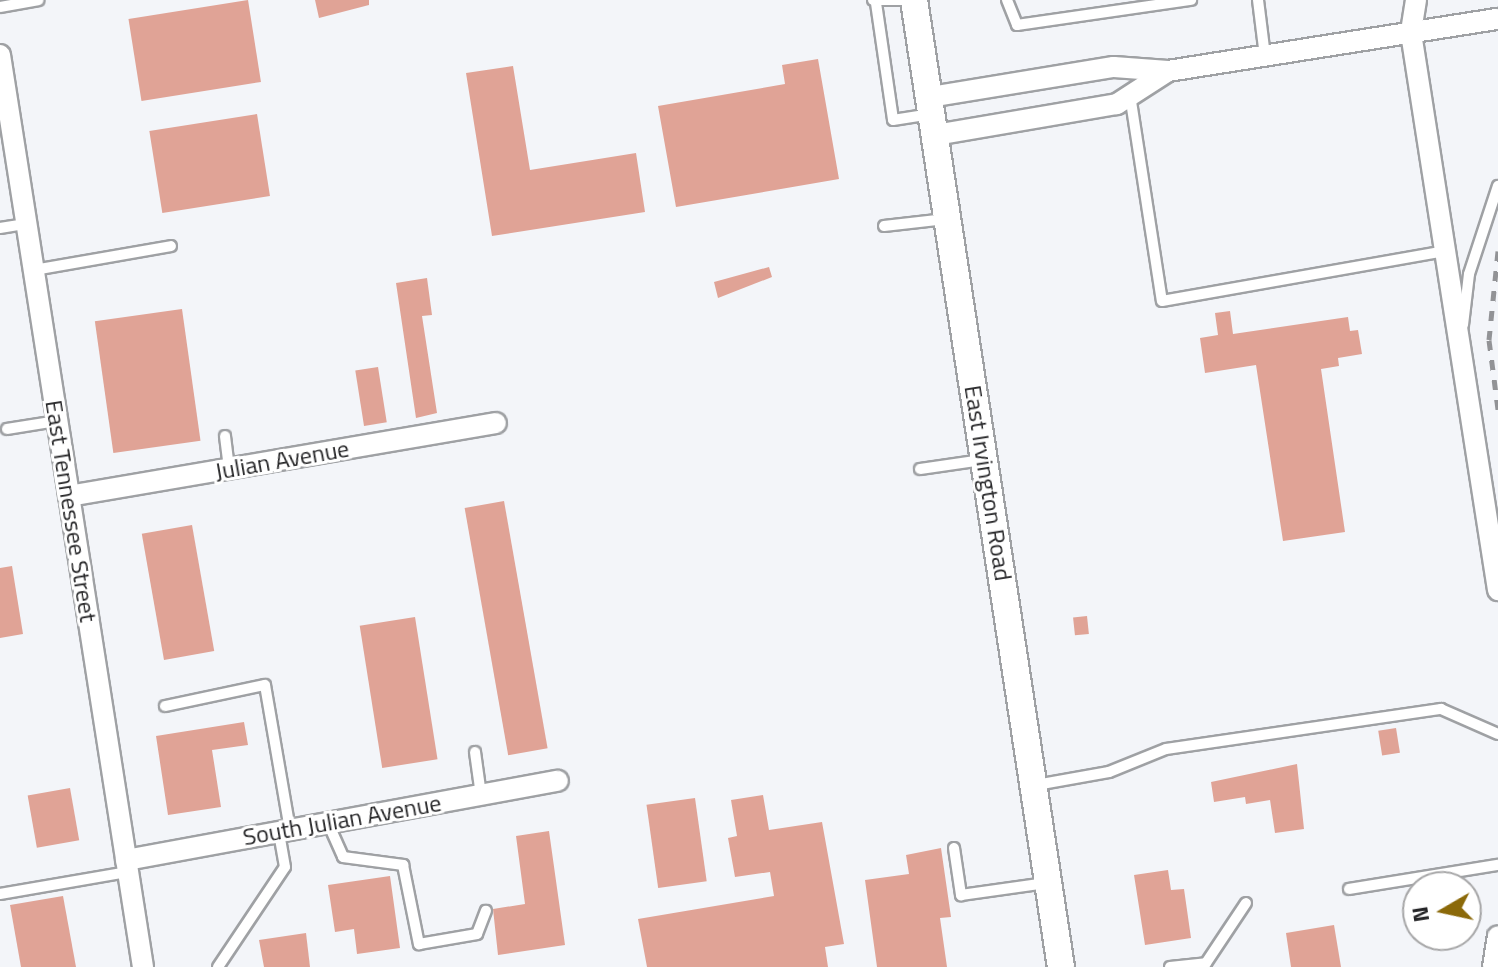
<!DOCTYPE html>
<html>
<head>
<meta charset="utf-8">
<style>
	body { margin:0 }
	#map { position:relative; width:1498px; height:967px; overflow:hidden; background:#f3f5f9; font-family:"Titillium Web",sans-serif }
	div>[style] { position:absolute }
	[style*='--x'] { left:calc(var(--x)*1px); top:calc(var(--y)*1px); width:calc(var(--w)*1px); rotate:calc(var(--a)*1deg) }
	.building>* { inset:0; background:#e0a396; transform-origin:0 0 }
	.roads { filter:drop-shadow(2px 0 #9fa1a4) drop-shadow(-2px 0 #9fa1a4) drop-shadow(0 2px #9fa1a4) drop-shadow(0 -2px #9fa1a4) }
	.service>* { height:10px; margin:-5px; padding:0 5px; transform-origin:5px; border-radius:5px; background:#fff }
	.minor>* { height:20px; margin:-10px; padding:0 10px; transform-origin:10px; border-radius:10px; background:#fff }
	.tertiary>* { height:26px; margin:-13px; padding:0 13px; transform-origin:13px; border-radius:13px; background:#fff }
	.rail>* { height:5px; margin-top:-2.5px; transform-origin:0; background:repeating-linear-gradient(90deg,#929396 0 10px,transparent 0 20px) }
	span { translate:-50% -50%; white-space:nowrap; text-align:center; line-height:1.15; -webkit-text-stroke:6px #fff; paint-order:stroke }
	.street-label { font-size:24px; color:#242426 }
	.north { position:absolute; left:1402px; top:871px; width:80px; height:80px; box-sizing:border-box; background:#fff; border:2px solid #a7a7a8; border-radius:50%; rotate:261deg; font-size:22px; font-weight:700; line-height:32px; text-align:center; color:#242426 }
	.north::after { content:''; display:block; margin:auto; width:28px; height:36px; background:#8b6909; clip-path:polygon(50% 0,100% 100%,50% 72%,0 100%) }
</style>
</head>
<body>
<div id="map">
	<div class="building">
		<i style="left:248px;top:0;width:83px;height:121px;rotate:81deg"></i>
		<i style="clip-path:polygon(315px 0,369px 0,369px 5px,319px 18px)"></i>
		<i style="clip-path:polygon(818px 59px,839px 179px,676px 207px,658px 106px,785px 84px,782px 65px)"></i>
		<i style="clip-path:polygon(513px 66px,530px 170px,636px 153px,645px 212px,492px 236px,466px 73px)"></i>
		<i style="left:257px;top:114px;width:83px;height:109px;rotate:81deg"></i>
		<i style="clip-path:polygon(769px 267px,772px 277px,718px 298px,714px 282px)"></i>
		<i style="clip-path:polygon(427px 278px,432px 315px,422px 316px,437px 413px,416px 418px,396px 283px)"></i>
		<i style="left:182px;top:309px;width:133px;height:88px;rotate:82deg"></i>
		<i style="clip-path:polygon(1230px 311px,1233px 334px,1348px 317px,1350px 331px,1358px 330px,1362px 354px,1338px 358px,1339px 366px,1321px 369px,1345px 532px,1283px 541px,1256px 365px,1205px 373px,1200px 338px,1218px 335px,1215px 313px)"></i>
		<i style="left:378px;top:367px;width:56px;height:23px;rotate:81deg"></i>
		<i style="left:504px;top:501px;width:251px;height:40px;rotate:80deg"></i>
		<i style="left:192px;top:525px;width:128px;height:51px;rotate:80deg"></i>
		<i style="clip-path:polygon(12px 566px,23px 634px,0 638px,0 568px)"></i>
		<i style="left:1087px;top:616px;width:18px;height:14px;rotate:84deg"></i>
		<i style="left:415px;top:617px;width:144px;height:56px;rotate:81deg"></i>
		<i style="clip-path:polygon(244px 722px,248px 745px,212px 750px,221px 807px,168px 815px,156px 736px)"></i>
		<i style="left:1396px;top:728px;width:25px;height:18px;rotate:81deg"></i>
		<i style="clip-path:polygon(1297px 764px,1304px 829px,1275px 833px,1270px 800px,1246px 804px,1245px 797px,1214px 802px,1211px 782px)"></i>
		<i style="left:70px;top:788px;width:53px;height:43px;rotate:80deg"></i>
		<i style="clip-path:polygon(763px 795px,769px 830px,822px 822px,844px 944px,825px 947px,828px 967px,647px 967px,638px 919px,774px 896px,770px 872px,735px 877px,728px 838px,737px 836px,731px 800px)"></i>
		<i style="left:695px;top:798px;width:84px;height:49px;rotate:82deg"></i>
		<i style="clip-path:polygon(549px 831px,565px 945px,498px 955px,493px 909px,525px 904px,516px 836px)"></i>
		<i style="clip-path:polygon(941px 848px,951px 917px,940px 918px,947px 967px,877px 967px,865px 880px,909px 874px,906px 855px)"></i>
		<i style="clip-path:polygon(1168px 870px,1171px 890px,1184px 889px,1191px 938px,1145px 945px,1134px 875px)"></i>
		<i style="clip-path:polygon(390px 876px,400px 948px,357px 954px,354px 929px,335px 932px,328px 885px)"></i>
		<i style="clip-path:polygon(63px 896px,76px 967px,21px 967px,10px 905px)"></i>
		<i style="clip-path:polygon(1334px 925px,1341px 967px,1291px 967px,1286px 933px)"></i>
		<i style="clip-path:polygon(306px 933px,310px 967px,264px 967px,259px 940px)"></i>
	</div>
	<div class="roads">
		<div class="service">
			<i style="--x:873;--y:0;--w:31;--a:0"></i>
			<i style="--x:1007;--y:0;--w:27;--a:68"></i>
			<i style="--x:1017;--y:25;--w:176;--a:-8.2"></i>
			<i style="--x:1258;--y:0;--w:56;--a:82.9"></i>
			<i style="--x:876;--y:3;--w:118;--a:81.7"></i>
			<i style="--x:893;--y:120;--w:37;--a:-9"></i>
			<i style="--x:0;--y:7;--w:39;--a:-10"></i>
			<i style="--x:1130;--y:95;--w:208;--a:81.2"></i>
			<i style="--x:1162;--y:301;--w:287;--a:-10"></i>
			<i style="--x:884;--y:226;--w:62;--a:-6.4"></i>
			<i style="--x:0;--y:228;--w:26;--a:-9"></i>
			<i style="--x:34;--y:270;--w:139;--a:-9.9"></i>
			<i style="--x:1463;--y:325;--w:51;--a:-83.3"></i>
			<i style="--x:1469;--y:274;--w:93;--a:-71.8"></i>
			<i style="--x:7;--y:429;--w:51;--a:-9.1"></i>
			<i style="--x:225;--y:436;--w:33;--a:83"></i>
			<i style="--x:920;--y:469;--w:63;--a:-8.3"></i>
			<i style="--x:165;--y:706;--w:102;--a:-11.9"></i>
			<i style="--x:265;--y:685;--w:147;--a:80.2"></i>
			<i style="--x:475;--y:752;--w:43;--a:82.1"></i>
			<i style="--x:1036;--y:785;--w:74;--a:-10.1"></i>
			<i style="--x:1109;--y:772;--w:61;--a:-22"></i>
			<i style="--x:1166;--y:749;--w:278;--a:-8.3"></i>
			<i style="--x:1441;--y:709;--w:62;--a:23.7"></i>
			<i style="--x:328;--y:823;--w:37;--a:66"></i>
			<i style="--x:343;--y:857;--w:61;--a:7.6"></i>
			<i style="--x:403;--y:865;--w:81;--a:78.6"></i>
			<i style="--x:419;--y:944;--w:59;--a:-9.8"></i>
			<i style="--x:477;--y:934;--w:25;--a:-69"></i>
			<i style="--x:954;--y:848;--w:48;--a:81.5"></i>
			<i style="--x:961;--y:895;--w:86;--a:-8"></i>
			<i style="--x:1349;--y:889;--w:151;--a:-9.2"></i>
			<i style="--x:0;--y:894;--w:130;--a:-9.8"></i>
			<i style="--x:218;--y:967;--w:120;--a:-56.2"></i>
			<i style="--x:285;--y:867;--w:36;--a:-100"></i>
			<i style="--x:1170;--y:967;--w:36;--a:-6"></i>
			<i style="--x:1206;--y:963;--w:72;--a:-56.3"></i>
		</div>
		<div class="minor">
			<i style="--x:1416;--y:0;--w:33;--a:99"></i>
			<i style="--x:1411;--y:33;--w:564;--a:81.12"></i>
			<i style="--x:0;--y:55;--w:923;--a:81.09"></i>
			<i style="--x:1168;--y:71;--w:334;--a:-9"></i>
			<i style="--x:930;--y:97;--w:186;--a:-9.3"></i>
			<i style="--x:1114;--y:67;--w:54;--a:4.2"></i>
			<i style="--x:1168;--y:71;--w:61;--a:147.1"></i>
			<i style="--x:1117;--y:104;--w:185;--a:170.3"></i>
			<i style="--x:69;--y:496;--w:433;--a:-9.7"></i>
			<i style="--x:126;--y:860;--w:439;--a:-10.4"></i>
			<i style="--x:1493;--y:967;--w:31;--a:-81"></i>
		</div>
		<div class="tertiary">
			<i style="--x:914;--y:0;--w:978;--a:81.36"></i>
		</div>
	</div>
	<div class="rail">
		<i style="--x:1498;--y:251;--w:89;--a:95.8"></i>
		<i style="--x:1489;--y:340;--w:70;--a:82.6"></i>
	</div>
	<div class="street-label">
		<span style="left:282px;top:460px;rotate:-10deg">Julian Avenue</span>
		<span style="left:988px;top:483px;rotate:81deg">East Irvington Road</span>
		<span style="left:71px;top:511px;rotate:81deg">East Tennessee Street</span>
		<span style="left:342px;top:820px;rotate:-10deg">South Julian Avenue</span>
	</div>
	<div class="north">N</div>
</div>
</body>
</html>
